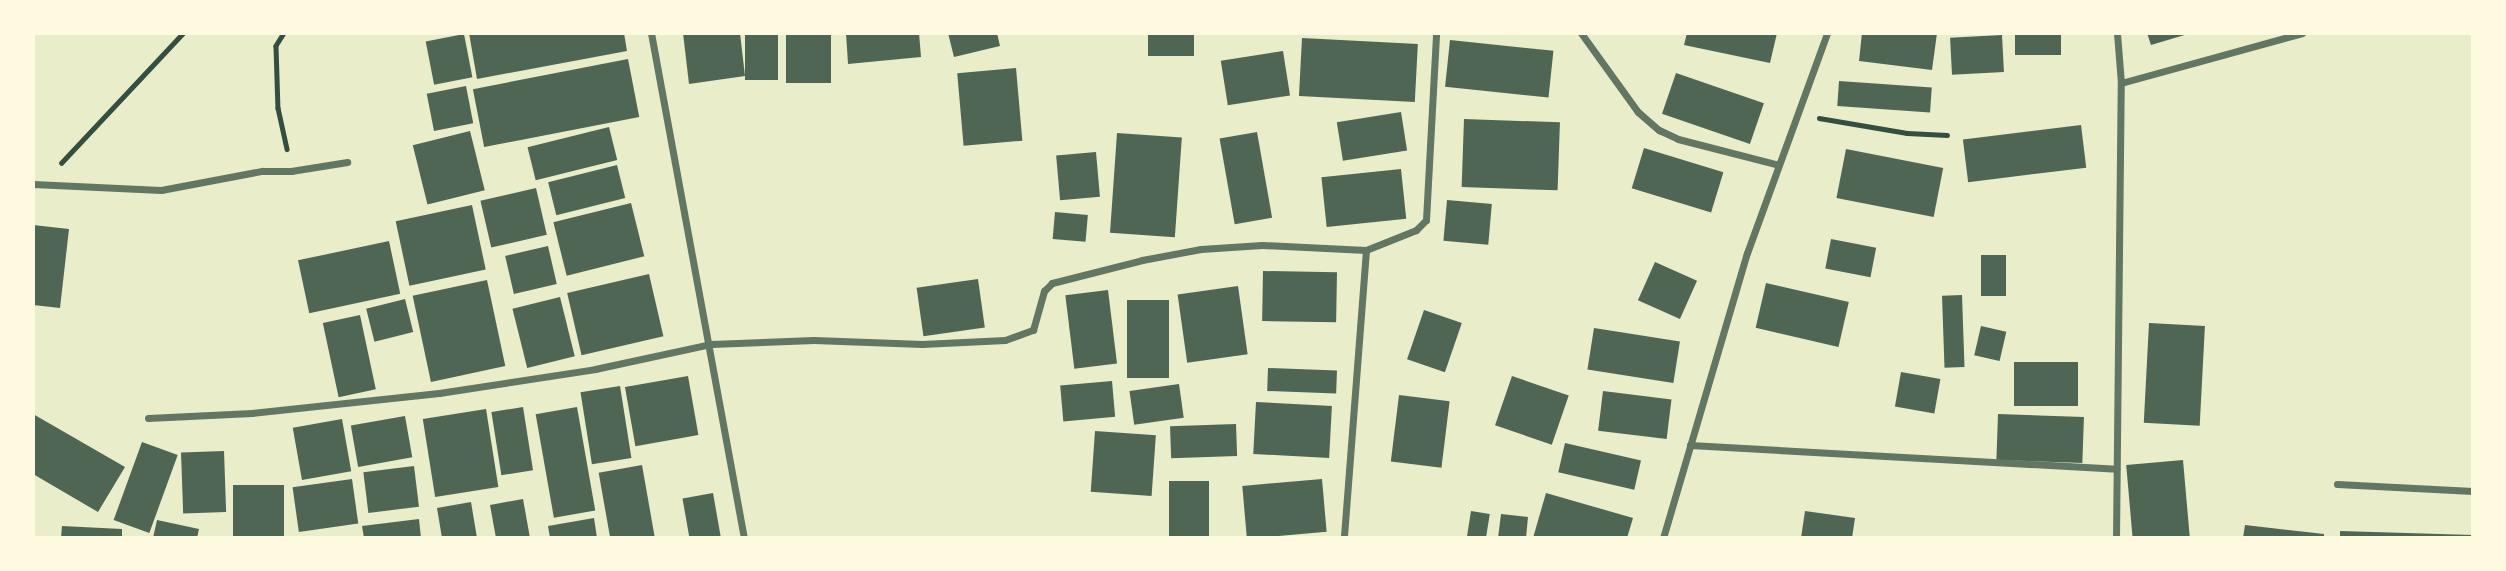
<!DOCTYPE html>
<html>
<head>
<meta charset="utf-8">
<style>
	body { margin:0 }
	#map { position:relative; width:2506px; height:571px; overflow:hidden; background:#e9edc9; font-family:Mulish,sans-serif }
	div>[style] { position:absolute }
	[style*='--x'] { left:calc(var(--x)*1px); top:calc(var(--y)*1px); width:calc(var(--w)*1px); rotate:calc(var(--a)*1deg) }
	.building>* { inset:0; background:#4f6655; transform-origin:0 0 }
	.path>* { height:4.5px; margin:-2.25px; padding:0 2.25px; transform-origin:2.25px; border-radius:2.25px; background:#344e41 }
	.minor>* { height:7px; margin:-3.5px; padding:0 3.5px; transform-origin:3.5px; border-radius:3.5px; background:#617663 }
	span { translate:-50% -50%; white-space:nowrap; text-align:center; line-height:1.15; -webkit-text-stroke:7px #fefae0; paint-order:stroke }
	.frame { position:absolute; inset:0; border:35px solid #fefae0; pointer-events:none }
</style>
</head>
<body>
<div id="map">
	<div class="building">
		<i style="clip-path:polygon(469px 33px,624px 33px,627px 51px,477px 79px)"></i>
		<i style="clip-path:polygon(683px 33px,740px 33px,745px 76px,689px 84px)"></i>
		<i style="left:745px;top:33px;width:33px;height:47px"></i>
		<i style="left:786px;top:33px;width:45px;height:50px"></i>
		<i style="clip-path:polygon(846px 33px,919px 33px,921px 57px,848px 64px)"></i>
		<i style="clip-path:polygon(948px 33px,997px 33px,1000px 46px,954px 57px)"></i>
		<i style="left:1148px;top:33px;width:46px;height:23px"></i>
		<i style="clip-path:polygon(1687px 33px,1777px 33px,1770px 63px,1684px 45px)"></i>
		<i style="clip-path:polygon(1862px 33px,1937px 33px,1932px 70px,1859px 61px)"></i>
		<i style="left:2015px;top:33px;width:46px;height:22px"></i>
		<i style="clip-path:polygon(2147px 33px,2188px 33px,2188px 34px,2151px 45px)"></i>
		<i style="left:464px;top:34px;width:44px;height:39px;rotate:79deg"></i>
		<i style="left:2002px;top:35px;width:37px;height:52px;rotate:87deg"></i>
		<i style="left:1302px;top:38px;width:116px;height:58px;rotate:3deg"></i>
		<i style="left:1450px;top:40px;width:104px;height:47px;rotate:6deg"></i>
		<i style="left:1283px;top:51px;width:45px;height:63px;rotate:81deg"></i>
		<i style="left:628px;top:59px;width:59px;height:158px;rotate:79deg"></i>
		<i style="left:1016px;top:68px;width:73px;height:59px;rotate:85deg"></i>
		<i style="left:1676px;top:73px;width:93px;height:43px;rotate:19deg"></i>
		<i style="left:1839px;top:81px;width:93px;height:25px;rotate:4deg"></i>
		<i style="left:466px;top:86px;width:38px;height:40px;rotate:79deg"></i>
		<i style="left:1401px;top:112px;width:39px;height:65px;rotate:81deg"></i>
		<i style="left:1464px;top:119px;width:96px;height:68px;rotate:2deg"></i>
		<i style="left:2081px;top:125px;width:43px;height:119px;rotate:83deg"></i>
		<i style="left:609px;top:127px;width:34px;height:84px;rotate:76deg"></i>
		<i style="left:470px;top:131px;width:61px;height:59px;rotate:76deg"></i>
		<i style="left:1257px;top:132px;width:87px;height:38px;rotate:80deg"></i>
		<i style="left:1117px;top:133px;width:65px;height:100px;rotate:4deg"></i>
		<i style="left:1644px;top:148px;width:83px;height:42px;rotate:17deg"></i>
		<i style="left:1846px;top:149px;width:99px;height:50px;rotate:11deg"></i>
		<i style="left:1096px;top:152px;width:45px;height:40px;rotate:85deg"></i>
		<i style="left:617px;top:165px;width:34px;height:71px;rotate:76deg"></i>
		<i style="left:1401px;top:169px;width:50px;height:80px;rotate:84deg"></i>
		<i style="left:536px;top:188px;width:48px;height:57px;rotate:77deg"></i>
		<i style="left:1447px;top:200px;width:45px;height:41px;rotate:5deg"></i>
		<i style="left:631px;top:203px;width:55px;height:80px;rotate:76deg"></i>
		<i style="left:472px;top:205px;width:66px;height:78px;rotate:78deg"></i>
		<i style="left:1055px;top:212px;width:33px;height:27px;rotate:5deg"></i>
		<i style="clip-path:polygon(33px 225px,69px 229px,60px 308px,33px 305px)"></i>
		<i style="left:1831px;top:239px;width:46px;height:30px;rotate:11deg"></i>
		<i style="left:389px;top:241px;width:54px;height:93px;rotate:78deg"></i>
		<i style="left:548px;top:246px;width:39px;height:44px;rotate:77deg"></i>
		<i style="left:1981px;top:255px;width:25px;height:41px"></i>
		<i style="left:1655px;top:262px;width:46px;height:42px;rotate:24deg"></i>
		<i style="left:1263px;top:271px;width:74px;height:50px;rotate:1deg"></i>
		<i style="left:649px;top:274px;width:64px;height:84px;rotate:77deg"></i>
		<i style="left:978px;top:279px;width:49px;height:62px;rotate:82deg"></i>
		<i style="left:487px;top:280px;width:88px;height:76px;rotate:78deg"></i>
		<i style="left:1766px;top:283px;width:85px;height:46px;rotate:13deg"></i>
		<i style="left:1238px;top:286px;width:69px;height:61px;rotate:82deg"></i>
		<i style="left:1108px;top:290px;width:74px;height:43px;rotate:83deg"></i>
		<i style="left:1962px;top:295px;width:72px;height:20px;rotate:88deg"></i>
		<i style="left:560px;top:297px;width:61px;height:49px;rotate:76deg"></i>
		<i style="left:405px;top:299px;width:34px;height:40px;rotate:76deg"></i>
		<i style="left:1127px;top:300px;width:42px;height:78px"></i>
		<i style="left:1424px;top:310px;width:40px;height:52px;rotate:19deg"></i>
		<i style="left:360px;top:315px;width:76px;height:38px;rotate:78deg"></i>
		<i style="left:2149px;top:323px;width:56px;height:100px;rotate:3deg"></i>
		<i style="left:1981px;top:326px;width:26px;height:30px;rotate:13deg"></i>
		<i style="left:1594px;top:328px;width:87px;height:42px;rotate:9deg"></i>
		<i style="left:2014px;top:362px;width:64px;height:44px"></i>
		<i style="left:1268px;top:368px;width:69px;height:23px;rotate:2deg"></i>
		<i style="left:1901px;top:372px;width:40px;height:35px;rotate:10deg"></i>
		<i style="left:688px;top:376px;width:60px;height:64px;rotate:80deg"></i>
		<i style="left:1512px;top:376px;width:60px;height:52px;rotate:19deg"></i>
		<i style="left:1112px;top:381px;width:36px;height:52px;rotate:85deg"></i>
		<i style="left:1179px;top:384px;width:34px;height:50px;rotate:82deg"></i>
		<i style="left:620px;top:386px;width:73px;height:40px;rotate:81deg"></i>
		<i style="left:1603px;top:391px;width:69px;height:40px;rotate:7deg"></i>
		<i style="left:1399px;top:395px;width:51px;height:67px;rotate:7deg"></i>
		<i style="left:1256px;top:402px;width:76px;height:52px;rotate:3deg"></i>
		<i style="left:523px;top:407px;width:64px;height:32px;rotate:81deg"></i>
		<i style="left:577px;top:407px;width:105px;height:42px;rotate:80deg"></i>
		<i style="left:486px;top:409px;width:79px;height:64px;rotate:81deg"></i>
		<i style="clip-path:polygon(33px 414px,125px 467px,98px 512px,33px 474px)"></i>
		<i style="left:1998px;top:414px;width:86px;height:46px;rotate:2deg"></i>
		<i style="left:405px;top:416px;width:42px;height:55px;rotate:80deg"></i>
		<i style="left:342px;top:419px;width:53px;height:50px;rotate:80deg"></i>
		<i style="left:1236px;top:424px;width:32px;height:66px;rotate:88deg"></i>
		<i style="left:1095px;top:431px;width:61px;height:61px;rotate:4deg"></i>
		<i style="left:142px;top:442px;width:38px;height:83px;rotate:20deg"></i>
		<i style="left:1565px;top:443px;width:78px;height:30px;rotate:13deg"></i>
		<i style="left:224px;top:451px;width:61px;height:43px;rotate:88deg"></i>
		<i style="left:2183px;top:460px;width:78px;height:57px;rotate:85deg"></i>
		<i style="left:642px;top:465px;width:74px;height:44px;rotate:80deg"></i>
		<i style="left:414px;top:466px;width:41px;height:51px;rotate:83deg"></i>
		<i style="left:352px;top:479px;width:45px;height:60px;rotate:82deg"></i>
		<i style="left:1322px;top:479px;width:53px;height:80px;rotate:85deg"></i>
		<i style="left:1169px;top:481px;width:40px;height:57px"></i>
		<i style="left:233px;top:485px;width:51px;height:53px"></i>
		<i style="left:713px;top:493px;width:46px;height:31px;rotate:80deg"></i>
		<i style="clip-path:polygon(1546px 493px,1633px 518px,1627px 538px,1533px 538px)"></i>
		<i style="clip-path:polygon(523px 499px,530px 538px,496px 538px,490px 505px)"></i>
		<i style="clip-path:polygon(471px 502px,477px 538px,442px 538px,437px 508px)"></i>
		<i style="left:1471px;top:511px;width:19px;height:27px;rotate:9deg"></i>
		<i style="clip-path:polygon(1805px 511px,1855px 518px,1852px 538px,1801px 538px)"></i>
		<i style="clip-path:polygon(1501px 514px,1528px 517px,1526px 538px,1498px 538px)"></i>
		<i style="clip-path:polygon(594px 518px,597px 538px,550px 538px,548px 526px)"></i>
		<i style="clip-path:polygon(419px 519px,421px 538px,364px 538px,362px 526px)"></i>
		<i style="clip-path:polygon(157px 520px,199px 529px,197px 538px,153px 538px)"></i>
		<i style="clip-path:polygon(2245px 525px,2324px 534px,2324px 538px,2243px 538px)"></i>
		<i style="clip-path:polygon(62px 526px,122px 529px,122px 538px,61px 538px)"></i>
		<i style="clip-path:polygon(2340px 531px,2473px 535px,2473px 538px,2340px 538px)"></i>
	</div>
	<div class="path">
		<i style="--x:284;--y:33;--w:15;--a:122"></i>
		<i style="--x:276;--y:46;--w:62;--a:88.2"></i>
		<i style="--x:278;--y:108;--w:42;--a:77.6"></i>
		<i style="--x:1819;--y:118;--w:89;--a:9.7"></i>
		<i style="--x:1907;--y:133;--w:40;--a:2.9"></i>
		<i style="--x:61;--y:163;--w:178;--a:-46.8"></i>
	</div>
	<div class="minor">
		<i style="--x:651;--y:33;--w:513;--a:79.57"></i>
		<i style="--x:1581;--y:33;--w:97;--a:54.2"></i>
		<i style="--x:1638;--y:112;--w:28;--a:41"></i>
		<i style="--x:1659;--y:130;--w:21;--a:25"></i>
		<i style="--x:1678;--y:139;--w:104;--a:14.4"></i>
		<i style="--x:2121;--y:83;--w:188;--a:-15.4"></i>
		<i style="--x:33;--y:184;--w:128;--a:2.7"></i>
		<i style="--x:161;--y:190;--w:103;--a:-10.7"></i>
		<i style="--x:262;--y:171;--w:29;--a:0"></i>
		<i style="--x:291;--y:171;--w:57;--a:-9.1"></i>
		<i style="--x:1366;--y:250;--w:54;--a:-21.8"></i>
		<i style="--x:1416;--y:230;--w:14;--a:-45"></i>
		<i style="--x:1426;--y:220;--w:187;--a:-86.9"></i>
		<i style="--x:148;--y:418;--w:104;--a:-2.8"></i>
		<i style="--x:252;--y:413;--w:188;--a:-6.1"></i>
		<i style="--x:439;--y:393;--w:158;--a:-8.7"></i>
		<i style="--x:595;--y:369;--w:119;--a:-12.2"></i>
		<i style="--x:711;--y:344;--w:103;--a:-2.2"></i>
		<i style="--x:814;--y:340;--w:108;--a:2.1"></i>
		<i style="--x:922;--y:344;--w:83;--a:-2.8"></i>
		<i style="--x:1005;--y:340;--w:30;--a:-20"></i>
		<i style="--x:1033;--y:330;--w:41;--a:-74.2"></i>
		<i style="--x:1044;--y:291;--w:11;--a:-45"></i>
		<i style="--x:1052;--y:283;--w:93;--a:-14.3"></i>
		<i style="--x:1142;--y:260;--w:60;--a:-10.6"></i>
		<i style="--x:1201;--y:249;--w:61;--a:-3.8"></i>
		<i style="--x:1262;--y:245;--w:104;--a:2.8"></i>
		<i style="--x:1366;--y:250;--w:289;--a:94.4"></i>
		<i style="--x:1690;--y:445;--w:427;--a:3.2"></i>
		<i style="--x:2337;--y:484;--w:136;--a:2.9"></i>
		<i style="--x:1663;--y:538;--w:297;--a:-73.6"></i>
		<i style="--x:1747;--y:253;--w:234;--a:-70"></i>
		<i style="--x:2116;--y:538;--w:455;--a:-89.4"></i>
		<i style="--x:2121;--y:83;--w:50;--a:-94.6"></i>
	</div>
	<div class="frame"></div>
</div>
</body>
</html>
